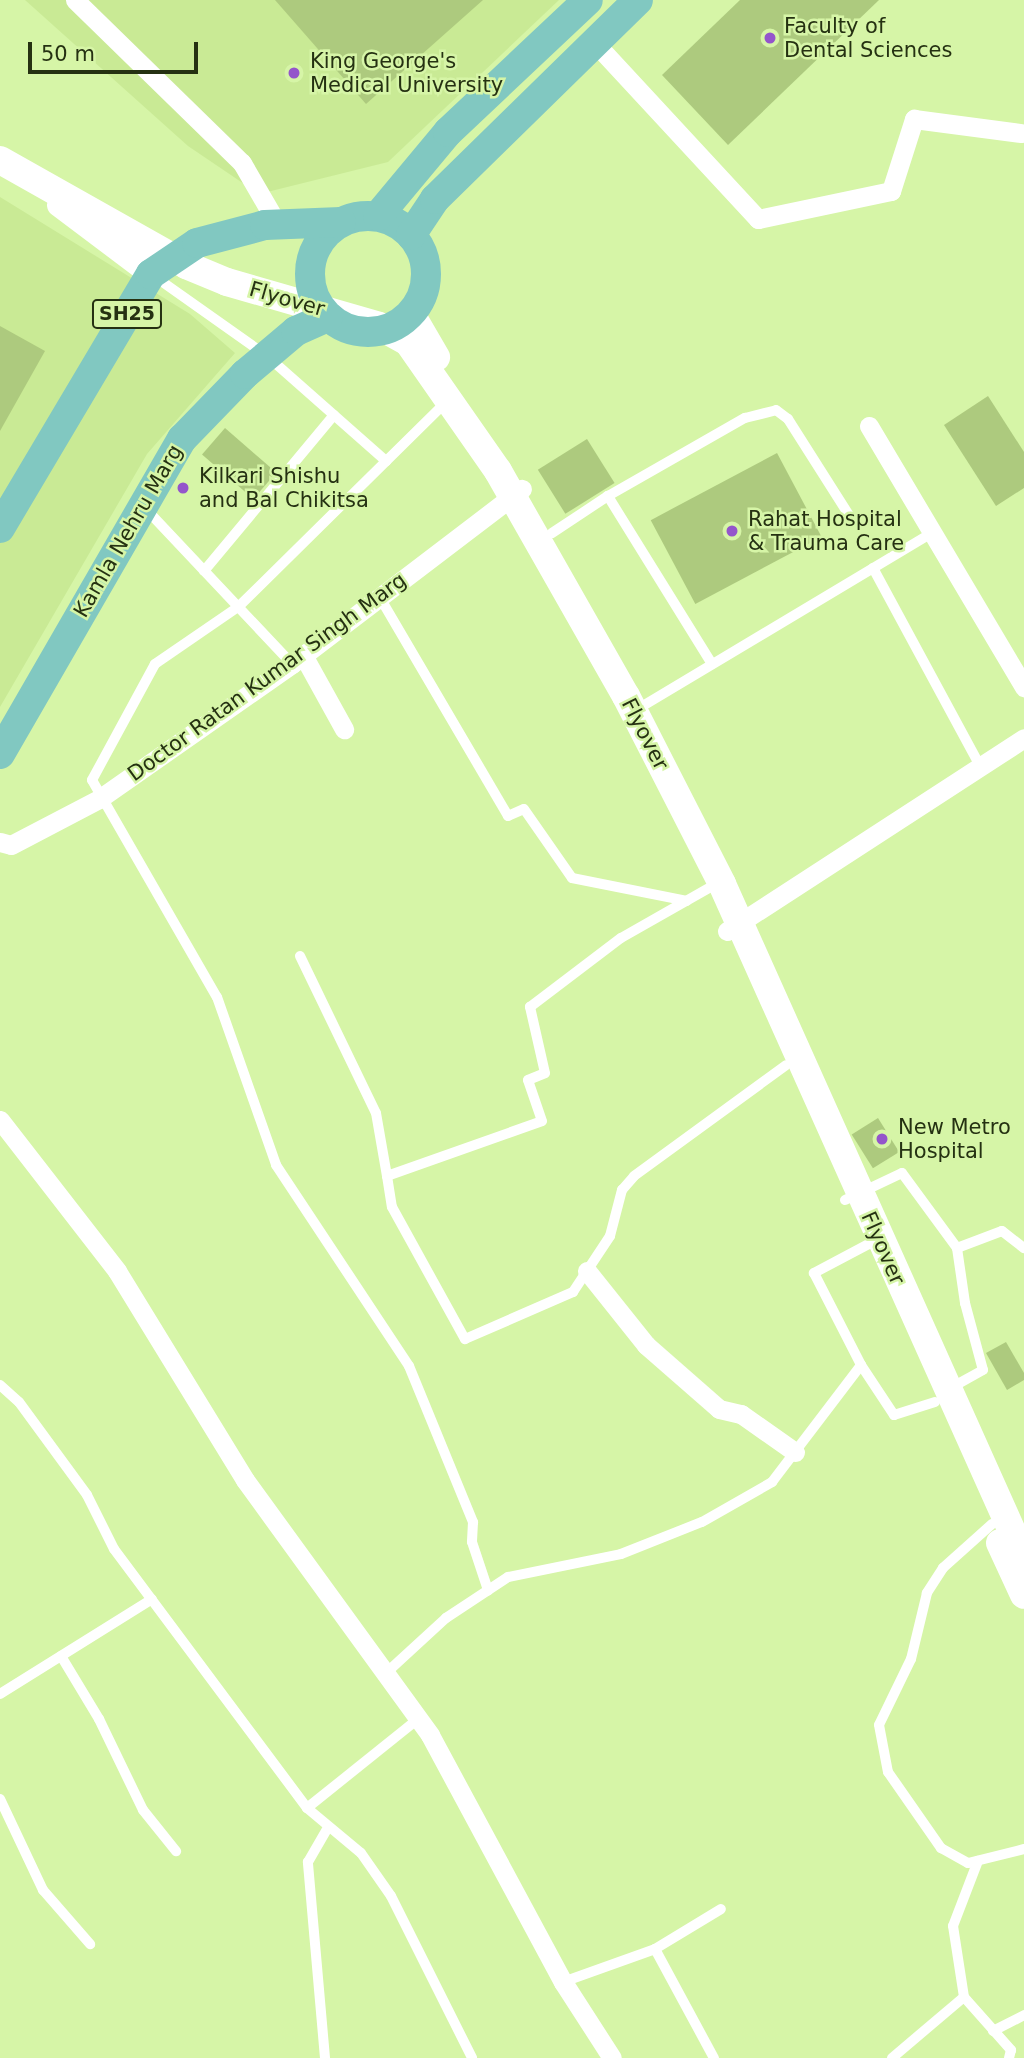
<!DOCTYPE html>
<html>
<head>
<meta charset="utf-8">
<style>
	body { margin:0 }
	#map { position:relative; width:1024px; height:2058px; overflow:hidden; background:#d6f5a7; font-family:"DejaVu Sans",sans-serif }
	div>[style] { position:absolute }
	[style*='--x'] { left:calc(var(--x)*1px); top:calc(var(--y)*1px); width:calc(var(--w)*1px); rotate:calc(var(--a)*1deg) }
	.built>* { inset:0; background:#c9ea95 }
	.building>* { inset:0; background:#adca7e; transform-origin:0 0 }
	.service>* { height:10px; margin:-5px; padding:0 5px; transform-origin:5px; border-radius:5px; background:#fff }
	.minor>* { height:19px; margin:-9.5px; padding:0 9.5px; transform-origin:9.5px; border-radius:9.5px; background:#fff }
	.tertiary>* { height:24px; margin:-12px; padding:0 12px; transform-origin:12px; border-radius:12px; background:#fff }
	.secondary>* { height:28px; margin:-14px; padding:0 14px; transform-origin:14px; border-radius:14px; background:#fff }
	.primary>* { height:30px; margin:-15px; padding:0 15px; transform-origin:15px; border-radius:15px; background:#81c8c1 }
	.primary>.ring { margin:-15px; padding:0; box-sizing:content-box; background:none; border:30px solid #81c8c1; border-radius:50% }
	.dots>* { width:19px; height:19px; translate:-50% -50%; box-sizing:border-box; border:4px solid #d6f5a7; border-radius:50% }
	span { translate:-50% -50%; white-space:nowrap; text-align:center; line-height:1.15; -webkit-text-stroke:5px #d6f5a7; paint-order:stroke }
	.shield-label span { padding:2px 5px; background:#d6f5a7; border:2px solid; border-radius:5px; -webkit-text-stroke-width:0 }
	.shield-label { font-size:19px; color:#253112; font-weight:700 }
	.poi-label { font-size:21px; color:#253112 }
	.left { translate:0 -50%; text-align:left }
	.street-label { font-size:21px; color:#253112 }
	.scale { position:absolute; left:28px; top:42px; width:170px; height:32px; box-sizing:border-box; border:4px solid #253112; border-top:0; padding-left:9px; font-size:21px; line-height:24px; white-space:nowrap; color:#253112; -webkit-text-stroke:5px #d6f5a7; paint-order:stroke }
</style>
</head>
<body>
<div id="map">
	<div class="built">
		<i style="clip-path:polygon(25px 0,559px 0,388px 162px,259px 194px,188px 146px)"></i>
		<i style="clip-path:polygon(0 197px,190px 314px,235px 353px,147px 454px,0 707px)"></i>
	</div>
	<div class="building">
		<i style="clip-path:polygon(275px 0,483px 0,366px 104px)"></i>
		<i style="clip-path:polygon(740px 0,879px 0,728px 145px,662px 75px)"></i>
		<i style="clip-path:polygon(0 326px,45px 351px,0 431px)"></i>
		<i style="clip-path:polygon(988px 396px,1024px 452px,1024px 488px,996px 506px,944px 425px)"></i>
		<i style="left:225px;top:428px;width:68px;height:35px;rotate:41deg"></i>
		<i style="left:587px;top:439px;width:52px;height:58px;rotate:58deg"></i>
		<i style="left:777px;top:453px;width:95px;height:143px;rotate:62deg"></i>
		<i style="left:878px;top:1118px;width:40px;height:31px;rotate:58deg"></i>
		<i style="clip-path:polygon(1006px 1342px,1024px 1373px,1024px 1380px,1007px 1390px,986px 1353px)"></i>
	</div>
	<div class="service">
		<i style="--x:154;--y:276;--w:138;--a:35.3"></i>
		<i style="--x:267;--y:356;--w:159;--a:41.4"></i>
		<i style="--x:440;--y:408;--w:284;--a:135.4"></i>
		<i style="--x:238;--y:607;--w:101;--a:145.5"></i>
		<i style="--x:155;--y:664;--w:132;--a:118.5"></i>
		<i style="--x:92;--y:780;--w:250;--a:60.1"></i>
		<i style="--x:217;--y:997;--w:178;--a:70.6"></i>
		<i style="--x:276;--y:1165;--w:241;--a:56.5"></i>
		<i style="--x:409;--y:1366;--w:169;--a:67.7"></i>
		<i style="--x:473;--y:1522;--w:20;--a:93"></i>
		<i style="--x:472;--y:1542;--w:51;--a:71.6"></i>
		<i style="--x:146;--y:509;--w:213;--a:46.7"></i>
		<i style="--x:552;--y:533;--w:67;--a:-33.5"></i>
		<i style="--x:873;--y:568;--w:225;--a:61.6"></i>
		<i style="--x:204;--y:571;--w:203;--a:-50.2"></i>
		<i style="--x:379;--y:596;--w:255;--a:59.6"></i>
		<i style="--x:508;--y:816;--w:17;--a:-24"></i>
		<i style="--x:524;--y:809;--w:84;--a:55.2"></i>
		<i style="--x:572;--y:878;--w:117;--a:11.3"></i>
		<i style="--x:712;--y:664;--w:198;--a:-121.8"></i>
		<i style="--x:608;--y:496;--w:158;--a:-29.7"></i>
		<i style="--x:745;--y:418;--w:32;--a:-14"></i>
		<i style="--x:776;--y:410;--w:15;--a:37"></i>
		<i style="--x:788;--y:419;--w:114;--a:57.6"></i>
		<i style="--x:646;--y:704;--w:333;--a:-30.9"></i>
		<i style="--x:300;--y:956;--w:174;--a:64.2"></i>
		<i style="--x:376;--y:1113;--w:64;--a:80.1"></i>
		<i style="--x:387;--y:1176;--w:164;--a:-19.5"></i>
		<i style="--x:542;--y:1121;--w:43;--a:-108.9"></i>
		<i style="--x:528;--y:1080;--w:18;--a:-22"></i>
		<i style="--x:545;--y:1073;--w:68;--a:-102.8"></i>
		<i style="--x:530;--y:1007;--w:114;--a:-37.2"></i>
		<i style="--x:621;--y:938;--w:112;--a:-29.6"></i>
		<i style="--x:387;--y:1176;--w:31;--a:81"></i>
		<i style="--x:392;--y:1207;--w:151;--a:61.1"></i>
		<i style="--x:465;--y:1339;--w:118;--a:-23.5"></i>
		<i style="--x:573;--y:1292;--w:67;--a:-56.5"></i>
		<i style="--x:610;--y:1236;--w:48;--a:-75.4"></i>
		<i style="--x:622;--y:1190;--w:18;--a:-49"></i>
		<i style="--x:634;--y:1176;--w:188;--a:-36.1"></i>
		<i style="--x:845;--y:1200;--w:63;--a:-25.3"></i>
		<i style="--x:902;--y:1173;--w:93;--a:53.7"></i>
		<i style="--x:957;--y:1248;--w:48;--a:-20.7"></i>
		<i style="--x:1002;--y:1231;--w:28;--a:38"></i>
		<i style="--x:880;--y:1238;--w:75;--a:152.1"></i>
		<i style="--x:814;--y:1273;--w:103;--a:62.9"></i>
		<i style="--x:861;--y:1365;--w:60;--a:56.6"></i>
		<i style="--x:894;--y:1415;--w:43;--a:-17.6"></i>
		<i style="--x:957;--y:1248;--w:56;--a:81.7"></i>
		<i style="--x:965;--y:1303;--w:69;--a:75"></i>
		<i style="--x:983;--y:1370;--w:26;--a:151"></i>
		<i style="--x:0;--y:1385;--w:25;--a:42"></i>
		<i style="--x:19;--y:1402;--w:115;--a:53.8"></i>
		<i style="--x:87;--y:1495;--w:60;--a:63.4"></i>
		<i style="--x:114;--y:1549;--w:323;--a:53.3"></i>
		<i style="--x:307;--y:1808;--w:70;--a:39.8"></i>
		<i style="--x:361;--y:1853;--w:52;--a:55.1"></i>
		<i style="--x:391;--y:1896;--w:181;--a:63.4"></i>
		<i style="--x:992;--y:1524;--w:66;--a:138.1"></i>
		<i style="--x:943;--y:1568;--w:30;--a:123"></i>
		<i style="--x:927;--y:1593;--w:68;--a:103.6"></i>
		<i style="--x:911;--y:1659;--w:73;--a:115.9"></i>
		<i style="--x:879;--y:1725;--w:48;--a:79.2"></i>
		<i style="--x:888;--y:1772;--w:93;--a:55.1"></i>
		<i style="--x:941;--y:1848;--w:31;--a:29"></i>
		<i style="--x:968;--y:1863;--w:58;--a:-14"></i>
		<i style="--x:61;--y:1656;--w:74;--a:58.9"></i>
		<i style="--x:99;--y:1719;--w:101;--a:64.2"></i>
		<i style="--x:143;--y:1810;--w:53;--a:51.2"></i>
		<i style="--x:385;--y:1674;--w:83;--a:-42.6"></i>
		<i style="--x:446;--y:1618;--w:74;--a:-33.5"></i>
		<i style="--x:508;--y:1577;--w:115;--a:-11.5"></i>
		<i style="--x:621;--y:1554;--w:87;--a:-21.6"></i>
		<i style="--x:702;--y:1522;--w:81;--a:-29.7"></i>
		<i style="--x:772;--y:1482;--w:147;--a:-52.7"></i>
		<i style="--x:0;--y:1694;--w:179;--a:-32"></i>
		<i style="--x:0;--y:1799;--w:101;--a:64.7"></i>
		<i style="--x:43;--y:1890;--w:72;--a:49"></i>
		<i style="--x:307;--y:1808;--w:142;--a:-38.7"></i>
		<i style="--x:655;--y:1949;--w:124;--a:61.6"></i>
		<i style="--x:563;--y:1982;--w:98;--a:-19.7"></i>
		<i style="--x:655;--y:1949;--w:77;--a:-31.2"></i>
		<i style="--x:964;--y:1997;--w:72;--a:-98.8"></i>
		<i style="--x:953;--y:1926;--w:70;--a:-69"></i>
		<i style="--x:993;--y:2031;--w:35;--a:-27"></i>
		<i style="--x:325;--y:2058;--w:197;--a:-95"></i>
		<i style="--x:308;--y:1862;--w:39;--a:-60"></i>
		<i style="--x:892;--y:2058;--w:94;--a:-40.3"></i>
		<i style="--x:964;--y:1997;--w:71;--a:48.4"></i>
		<i style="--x:1011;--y:2050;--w:8;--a:104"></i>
	</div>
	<div class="minor">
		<i style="--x:75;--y:0;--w:233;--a:44.3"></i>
		<i style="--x:242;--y:163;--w:72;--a:59.9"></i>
		<i style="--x:595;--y:43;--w:240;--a:47.2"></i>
		<i style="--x:758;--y:219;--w:136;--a:-11.9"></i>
		<i style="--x:891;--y:191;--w:76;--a:-72.3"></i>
		<i style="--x:914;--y:119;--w:108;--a:7.5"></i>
		<i style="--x:869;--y:426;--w:304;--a:59.3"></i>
		<i style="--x:303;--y:655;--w:85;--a:61"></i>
		<i style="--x:0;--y:842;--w:11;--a:15"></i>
		<i style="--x:11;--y:845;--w:99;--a:-27.6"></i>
		<i style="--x:99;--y:799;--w:236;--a:-35"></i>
		<i style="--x:292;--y:664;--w:289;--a:-37.3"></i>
		<i style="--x:727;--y:931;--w:354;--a:-33"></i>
		<i style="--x:0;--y:1120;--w:191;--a:52.2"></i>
		<i style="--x:117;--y:1271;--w:245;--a:58.5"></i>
		<i style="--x:245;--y:1480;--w:315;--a:54"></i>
		<i style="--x:430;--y:1735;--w:281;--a:61.7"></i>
		<i style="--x:563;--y:1982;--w:90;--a:57.2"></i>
		<i style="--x:587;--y:1271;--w:95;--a:51.4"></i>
		<i style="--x:646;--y:1345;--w:97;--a:41.2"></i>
		<i style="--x:719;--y:1409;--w:23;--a:13"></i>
		<i style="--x:741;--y:1414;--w:66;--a:35.1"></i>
	</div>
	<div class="tertiary">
		<i style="--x:59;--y:205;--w:115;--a:36.9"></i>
	</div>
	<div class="secondary">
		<i style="--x:0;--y:160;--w:214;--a:29.4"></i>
		<i style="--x:186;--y:265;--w:44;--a:22.5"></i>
		<i style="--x:227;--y:282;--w:158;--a:16.1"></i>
		<i style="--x:379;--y:326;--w:33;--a:29"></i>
		<i style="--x:408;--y:342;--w:157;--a:55.1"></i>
		<i style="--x:498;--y:471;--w:259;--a:60.4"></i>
		<i style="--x:626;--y:696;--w:211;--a:62.9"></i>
		<i style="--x:722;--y:884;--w:739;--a:65.86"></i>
		<i style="--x:411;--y:314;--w:50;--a:59.8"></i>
		<i style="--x:1000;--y:1543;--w:57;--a:65.2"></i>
	</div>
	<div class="primary">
		<i class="ring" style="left:310px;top:216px;width:86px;height:86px"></i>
		<i style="--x:378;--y:216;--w:109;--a:-50.2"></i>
		<i style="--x:448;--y:132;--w:192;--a:-43.3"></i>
		<i style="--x:411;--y:235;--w:43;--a:-56.3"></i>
		<i style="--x:435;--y:199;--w:284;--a:-44.4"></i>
		<i style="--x:0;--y:528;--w:295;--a:-59.3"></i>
		<i style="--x:151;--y:274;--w:55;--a:-34"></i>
		<i style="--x:197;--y:243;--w:70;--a:-14.8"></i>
		<i style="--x:265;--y:225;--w:76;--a:-2.3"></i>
		<i style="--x:0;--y:754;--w:364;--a:-60"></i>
		<i style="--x:182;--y:439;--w:91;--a:-45.9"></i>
		<i style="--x:245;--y:374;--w:67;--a:-40.1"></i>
		<i style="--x:296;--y:331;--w:35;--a:-24"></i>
	</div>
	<div class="dots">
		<i style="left:770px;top:38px;background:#9455cb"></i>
		<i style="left:294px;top:73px;background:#9455cb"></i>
		<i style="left:183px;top:488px;background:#9455cb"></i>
		<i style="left:732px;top:531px;background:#9455cb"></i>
		<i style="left:882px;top:1139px;background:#9455cb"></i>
	</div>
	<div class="shield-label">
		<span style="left:127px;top:314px">SH25</span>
	</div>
	<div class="poi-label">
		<span class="left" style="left:784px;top:38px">Faculty of<br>Dental Sciences</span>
		<span class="left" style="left:310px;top:73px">King George's<br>Medical University</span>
		<span class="left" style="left:199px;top:488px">Kilkari Shishu<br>and Bal Chikitsa</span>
		<span class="left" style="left:748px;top:531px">Rahat Hospital<br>&amp; Trauma Care</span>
		<span class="left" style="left:898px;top:1139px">New Metro<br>Hospital</span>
	</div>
	<div class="street-label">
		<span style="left:287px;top:299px;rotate:16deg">Flyover</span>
		<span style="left:128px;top:531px;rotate:-60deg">Kamla Nehru Marg</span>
		<span style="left:267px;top:677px;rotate:-36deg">Doctor Ratan Kumar Singh Marg</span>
		<span style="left:645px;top:734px;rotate:63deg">Flyover</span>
		<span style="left:883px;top:1248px;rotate:66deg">Flyover</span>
	</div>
	<div class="scale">50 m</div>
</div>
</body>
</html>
